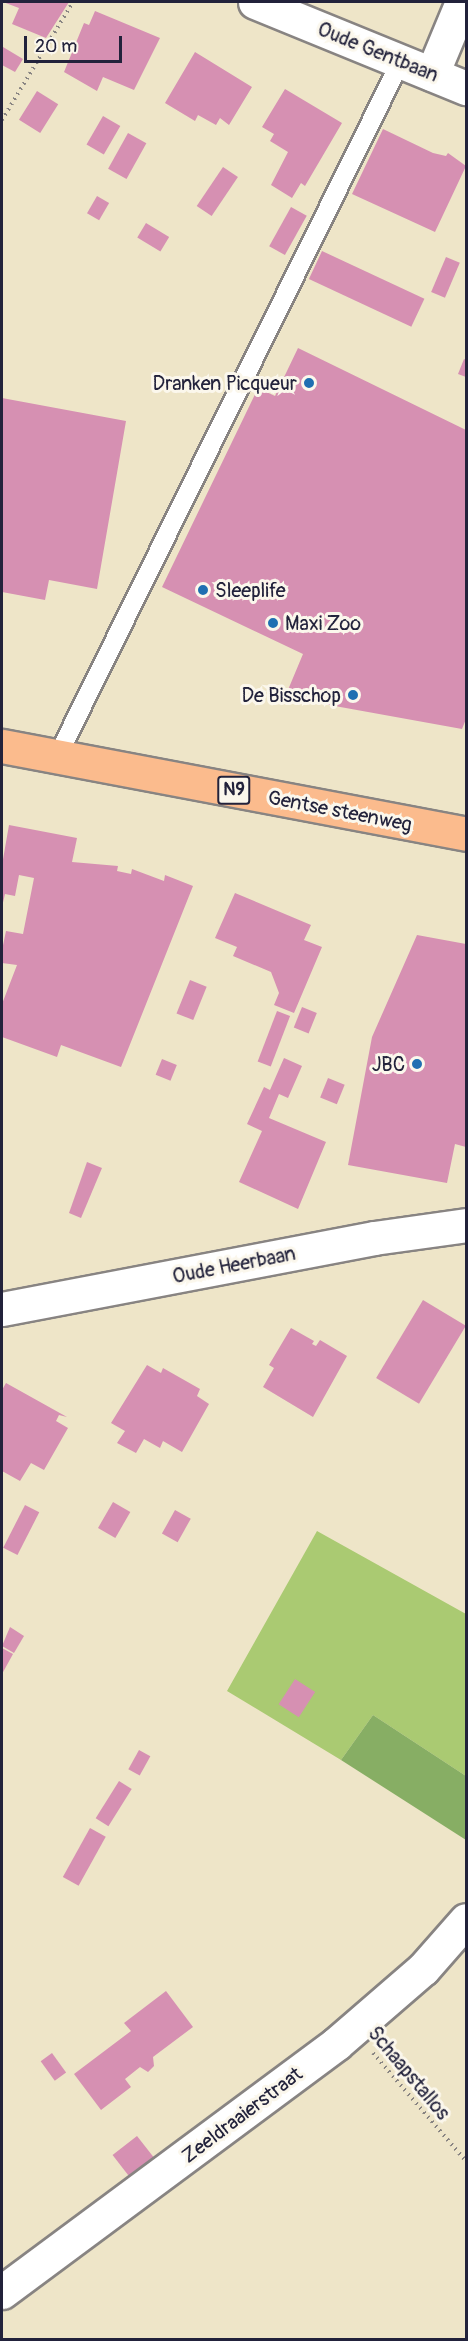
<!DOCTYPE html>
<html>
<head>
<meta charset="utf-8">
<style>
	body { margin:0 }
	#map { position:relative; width:468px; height:2341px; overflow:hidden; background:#eee5c8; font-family:Pangolin,sans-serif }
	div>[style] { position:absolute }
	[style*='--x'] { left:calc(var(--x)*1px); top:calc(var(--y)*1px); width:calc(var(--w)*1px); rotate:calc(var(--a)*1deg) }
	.green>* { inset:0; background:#aaca72 }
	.forest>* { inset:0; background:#87ae64 }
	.building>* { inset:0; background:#d690b2; transform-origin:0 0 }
	.path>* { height:4px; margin-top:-2px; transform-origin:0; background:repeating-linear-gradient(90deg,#888482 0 1.5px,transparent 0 6px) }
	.roads { filter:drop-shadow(2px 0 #888482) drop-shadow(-2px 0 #888482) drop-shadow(0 2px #888482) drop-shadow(0 -2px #888482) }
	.service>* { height:18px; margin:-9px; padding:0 9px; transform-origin:9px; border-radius:9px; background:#fff }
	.minor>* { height:33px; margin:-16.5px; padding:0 16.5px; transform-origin:16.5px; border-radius:16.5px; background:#fff }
	.primary>* { height:33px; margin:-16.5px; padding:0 16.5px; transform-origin:16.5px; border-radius:16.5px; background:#fbbb8d }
	.dots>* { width:16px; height:16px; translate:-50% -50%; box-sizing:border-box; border:3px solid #fbf7ec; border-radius:50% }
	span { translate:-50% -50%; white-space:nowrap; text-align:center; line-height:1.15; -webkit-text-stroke:6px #fbf7ec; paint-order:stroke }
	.shield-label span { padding:2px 4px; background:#fbf7ec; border:2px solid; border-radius:4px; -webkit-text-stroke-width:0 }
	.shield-label { font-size:18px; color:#22223b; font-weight:700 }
	.street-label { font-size:20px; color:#22223b }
	.poi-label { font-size:20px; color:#22223b }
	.right { translate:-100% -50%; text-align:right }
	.left { translate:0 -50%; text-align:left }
	.frame { position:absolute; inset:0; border:3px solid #22223b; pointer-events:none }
	.scale { position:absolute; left:24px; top:36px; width:98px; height:27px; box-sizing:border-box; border:3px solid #22223b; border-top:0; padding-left:8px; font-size:18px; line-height:21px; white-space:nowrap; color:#22223b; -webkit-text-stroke:4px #fbf7ec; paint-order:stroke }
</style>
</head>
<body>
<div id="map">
	<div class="green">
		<i style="clip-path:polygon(317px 1531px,466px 1614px,466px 1776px,373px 1715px,341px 1760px,227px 1691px)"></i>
	</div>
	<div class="forest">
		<i style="clip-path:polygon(373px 1715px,466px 1776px,466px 1840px,341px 1760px)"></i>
	</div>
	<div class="building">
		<i style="clip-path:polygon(3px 2px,69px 2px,46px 38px,12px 24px,19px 8px)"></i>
		<i style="clip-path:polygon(95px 11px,160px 38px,134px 90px,103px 77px,97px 91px,64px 72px,84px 23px,89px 25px)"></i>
		<i style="clip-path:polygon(3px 47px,23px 59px,15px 72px,2px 65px)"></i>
		<i style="clip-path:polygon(195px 52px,252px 87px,229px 125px,220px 118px,216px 125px,198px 115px,195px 121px,165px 103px)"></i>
		<i style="clip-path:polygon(285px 89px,342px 123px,305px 186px,301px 183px,292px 198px,271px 185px,288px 152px,270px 141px,274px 134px,262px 127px)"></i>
		<i style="left:37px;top:91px;width:25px;height:34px;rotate:32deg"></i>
		<i style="left:103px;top:116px;width:20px;height:33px;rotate:30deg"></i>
		<i style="clip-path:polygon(383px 129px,433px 153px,446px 156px,448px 153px,466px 166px,435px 232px,352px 194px)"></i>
		<i style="left:128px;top:133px;width:21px;height:41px;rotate:29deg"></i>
		<i style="left:223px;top:167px;width:18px;height:47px;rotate:34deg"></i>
		<i style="left:97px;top:196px;width:14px;height:20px;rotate:30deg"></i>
		<i style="left:291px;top:207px;width:18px;height:45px;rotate:29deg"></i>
		<i style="left:146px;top:223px;width:27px;height:17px;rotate:31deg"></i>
		<i style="left:322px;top:251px;width:113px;height:31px;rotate:25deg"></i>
		<i style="left:446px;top:257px;width:15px;height:38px;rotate:23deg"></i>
		<i style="clip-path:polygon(298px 348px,466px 430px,466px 719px,462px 729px,285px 697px,303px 654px,162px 587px,258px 388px,275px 396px)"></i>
		<i style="clip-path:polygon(464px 359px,466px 360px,466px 377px,458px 374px)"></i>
		<i style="clip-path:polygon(2px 398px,126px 421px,97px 589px,49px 580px,45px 600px,2px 592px)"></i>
		<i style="clip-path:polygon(9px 825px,77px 838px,72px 862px,118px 866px,117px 871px,131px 874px,132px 869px,164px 881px,165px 875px,193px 886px,121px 1067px,61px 1045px,57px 1057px,2px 1037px,2px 1004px,17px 965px,2px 963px,2px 950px,6px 931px,23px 934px,34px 878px,19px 875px,15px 896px,5px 894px,2px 907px,2px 865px)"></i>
		<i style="clip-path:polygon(235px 893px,311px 925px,304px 940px,322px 947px,294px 1013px,274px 1005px,279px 993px,271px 972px,233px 956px,237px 947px,215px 938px)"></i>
		<i style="clip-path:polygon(417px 935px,466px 944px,466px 1147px,455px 1144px,447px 1183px,348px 1165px,372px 1037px)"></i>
		<i style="left:190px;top:980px;width:18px;height:36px;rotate:22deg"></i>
		<i style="left:302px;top:1007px;width:16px;height:22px;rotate:22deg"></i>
		<i style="left:277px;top:1011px;width:14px;height:54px;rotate:21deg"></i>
		<i style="clip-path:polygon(284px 1058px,302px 1066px,288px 1098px,279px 1094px,269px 1118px,326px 1142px,298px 1209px,239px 1182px,262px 1131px,247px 1124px,264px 1087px,270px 1090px)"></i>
		<i style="left:162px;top:1059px;width:16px;height:17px;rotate:22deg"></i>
		<i style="left:328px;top:1078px;width:18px;height:21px;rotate:22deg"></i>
		<i style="clip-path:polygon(87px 1162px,102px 1168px,81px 1218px,69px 1213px)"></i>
		<i style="left:423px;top:1300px;width:50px;height:91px;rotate:31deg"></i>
		<i style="clip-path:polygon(291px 1328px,314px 1341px,312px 1344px,316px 1346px,320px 1340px,347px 1356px,313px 1417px,263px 1387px,274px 1368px,269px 1365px)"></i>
		<i style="clip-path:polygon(147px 1365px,161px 1373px,163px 1368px,200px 1389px,197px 1396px,209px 1404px,182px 1452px,163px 1441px,160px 1448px,144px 1439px,136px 1453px,117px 1443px,125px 1431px,111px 1423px)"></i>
		<i style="clip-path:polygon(6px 1383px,67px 1417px,59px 1415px,56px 1421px,68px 1428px,44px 1470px,31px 1463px,20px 1481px,2px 1471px,2px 1390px)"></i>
		<i style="left:113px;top:1502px;width:20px;height:30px;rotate:30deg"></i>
		<i style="left:25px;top:1505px;width:16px;height:48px;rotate:27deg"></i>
		<i style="left:175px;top:1510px;width:18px;height:27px;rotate:29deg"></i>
		<i style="clip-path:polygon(10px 1627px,24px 1636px,14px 1653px,2px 1646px)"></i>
		<i style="clip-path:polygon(2px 1648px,13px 1654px,2px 1674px)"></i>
		<i style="left:295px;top:1679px;width:24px;height:30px;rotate:33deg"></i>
		<i style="left:139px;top:1750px;width:13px;height:22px;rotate:29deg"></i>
		<i style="left:119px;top:1781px;width:15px;height:44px;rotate:32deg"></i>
		<i style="left:90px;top:1828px;width:18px;height:56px;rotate:29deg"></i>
		<i style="clip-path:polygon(166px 1991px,193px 2027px,153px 2057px,154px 2066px,148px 2072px,140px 2067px,125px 2079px,131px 2087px,101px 2110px,74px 2074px,131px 2031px,124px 2023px)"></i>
		<i style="left:52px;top:2053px;width:24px;height:14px;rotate:54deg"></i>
		<i style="left:137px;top:2136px;width:29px;height:31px;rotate:52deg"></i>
	</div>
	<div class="path">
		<i style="--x:2;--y:120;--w:138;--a:-59"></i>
		<i style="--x:373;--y:2053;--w:143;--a:49.3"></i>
	</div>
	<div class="roads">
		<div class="service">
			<i style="--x:57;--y:757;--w:776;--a:-63.7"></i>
		</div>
		<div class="minor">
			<i style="--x:255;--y:2;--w:228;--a:22.2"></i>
			<i style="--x:432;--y:74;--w:78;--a:-67.4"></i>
			<i style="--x:2;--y:1309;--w:379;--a:-10.8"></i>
			<i style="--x:374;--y:1238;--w:93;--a:-8"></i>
			<i style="--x:2;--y:2292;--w:416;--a:-36.6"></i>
			<i style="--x:336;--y:2044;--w:115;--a:-40.8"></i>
			<i style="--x:423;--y:1969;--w:65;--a:-48.7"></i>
		</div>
		<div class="primary">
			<i style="--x:2;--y:746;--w:472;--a:10.7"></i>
		</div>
	</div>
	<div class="dots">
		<i style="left:309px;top:383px;background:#1f6fb2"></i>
		<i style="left:203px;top:590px;background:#1f6fb2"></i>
		<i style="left:273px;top:623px;background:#1f6fb2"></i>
		<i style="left:353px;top:695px;background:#1f6fb2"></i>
		<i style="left:417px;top:1064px;background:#1f6fb2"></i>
	</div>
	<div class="shield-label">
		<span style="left:234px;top:790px">N9</span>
	</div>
	<div class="street-label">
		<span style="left:378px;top:52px;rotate:22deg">Oude Gentbaan</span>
		<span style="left:340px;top:811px;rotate:11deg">Gentse steenweg</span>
		<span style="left:234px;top:1265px;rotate:-11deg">Oude Heerbaan</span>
		<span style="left:409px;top:2073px;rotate:50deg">Schaapstallos</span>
		<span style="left:242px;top:2115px;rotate:-37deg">Zeeldraaierstraat</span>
	</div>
	<div class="poi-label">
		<span class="right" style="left:297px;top:383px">Dranken Picqueur</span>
		<span class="left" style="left:215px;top:590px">Sleeplife</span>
		<span class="left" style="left:285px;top:623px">Maxi Zoo</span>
		<span class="right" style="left:341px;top:695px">De Bisschop</span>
		<span class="right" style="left:405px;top:1064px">JBC</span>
	</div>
	<div class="frame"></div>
	<div class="scale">20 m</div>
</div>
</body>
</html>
